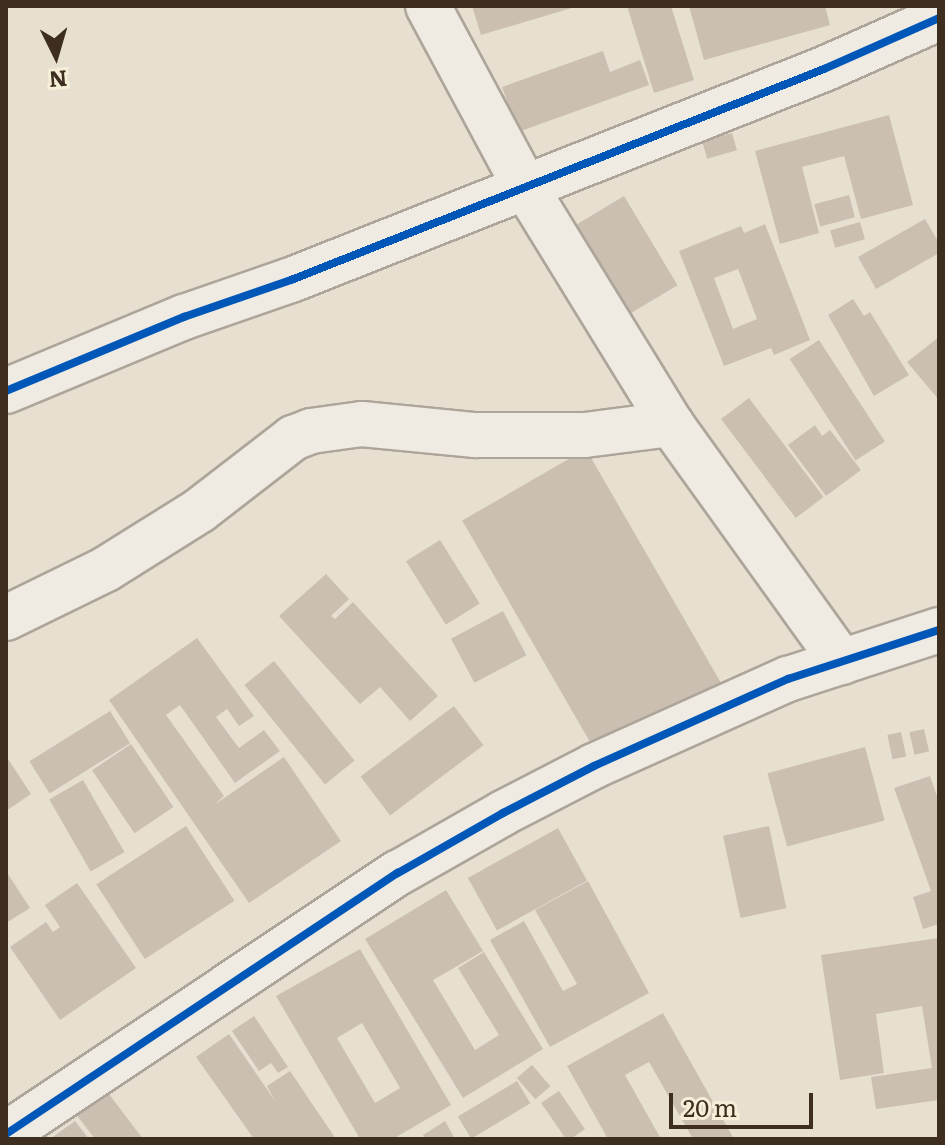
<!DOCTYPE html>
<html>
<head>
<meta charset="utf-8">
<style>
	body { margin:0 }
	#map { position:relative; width:945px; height:1145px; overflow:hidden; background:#e7e0d1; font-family:Literata,serif }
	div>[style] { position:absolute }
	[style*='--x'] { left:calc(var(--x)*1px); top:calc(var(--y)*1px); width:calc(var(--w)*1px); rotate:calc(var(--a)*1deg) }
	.building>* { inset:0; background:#cbbfb2; transform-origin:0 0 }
	.roads { filter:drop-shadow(2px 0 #ada599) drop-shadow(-2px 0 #ada599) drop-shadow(0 2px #ada599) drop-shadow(0 -2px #ada599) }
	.street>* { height:44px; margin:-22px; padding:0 22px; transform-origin:22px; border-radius:22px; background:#efebe3 }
	.cycleway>* { height:8px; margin:-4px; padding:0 4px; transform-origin:4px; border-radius:4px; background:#0057b8 }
	span { translate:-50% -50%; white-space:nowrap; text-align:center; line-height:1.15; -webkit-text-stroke:6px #f7eed8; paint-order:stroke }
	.frame { position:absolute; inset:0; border:8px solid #3d2e20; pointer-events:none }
	.north { position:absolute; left:16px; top:16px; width:80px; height:80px; -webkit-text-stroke:6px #f7eed8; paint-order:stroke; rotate:175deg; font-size:22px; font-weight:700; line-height:32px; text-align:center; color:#3d2e20 }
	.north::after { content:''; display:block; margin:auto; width:28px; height:36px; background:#3d2e20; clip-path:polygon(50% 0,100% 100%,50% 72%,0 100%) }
	.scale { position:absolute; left:669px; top:1093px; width:144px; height:36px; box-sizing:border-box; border:4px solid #3d2e20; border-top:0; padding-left:10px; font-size:24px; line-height:28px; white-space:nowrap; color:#3d2e20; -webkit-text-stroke:6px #f7eed8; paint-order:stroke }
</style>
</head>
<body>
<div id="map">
	<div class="building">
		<i style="clip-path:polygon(472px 6px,575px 6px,575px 7px,481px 35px)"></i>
		<i style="clip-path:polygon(627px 6px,671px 6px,694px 80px,654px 93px)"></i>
		<i style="clip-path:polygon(689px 6px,825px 6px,830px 25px,704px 60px)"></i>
		<i style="clip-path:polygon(603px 51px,610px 72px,640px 60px,649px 85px,518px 132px,502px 87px)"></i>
		<i style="clip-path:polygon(889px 115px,913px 205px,861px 219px,844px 156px,802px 167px,819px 233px,780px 244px,755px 151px)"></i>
		<i style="left:732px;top:133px;width:18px;height:31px;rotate:74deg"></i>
		<i style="left:849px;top:195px;width:23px;height:36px;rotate:75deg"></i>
		<i style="left:624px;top:196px;width:104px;height:77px;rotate:59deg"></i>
		<i style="clip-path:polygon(925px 219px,939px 243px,939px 253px,876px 289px,858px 257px)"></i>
		<i style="left:860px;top:222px;width:18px;height:31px;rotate:74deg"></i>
		<i style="clip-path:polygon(evenodd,765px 224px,810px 340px,774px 355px,771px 348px,724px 366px,679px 251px,741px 226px,744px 233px,765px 224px,738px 269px,757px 319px,733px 329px,714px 278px,738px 269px)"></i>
		<i style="clip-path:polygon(853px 299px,864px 316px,870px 312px,909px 375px,874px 396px,828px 315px)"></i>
		<i style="clip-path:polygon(939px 337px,939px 400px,907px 362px)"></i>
		<i style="left:819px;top:340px;width:121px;height:35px;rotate:57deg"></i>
		<i style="left:749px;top:398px;width:124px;height:35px;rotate:53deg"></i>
		<i style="clip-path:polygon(815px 425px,822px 436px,830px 430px,861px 470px,826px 496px,788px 445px)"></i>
		<i style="left:586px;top:449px;width:271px;height:143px;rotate:60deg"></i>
		<i style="left:440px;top:540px;width:75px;height:40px;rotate:58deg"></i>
		<i style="clip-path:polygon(326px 574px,349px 599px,331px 616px,335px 619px,353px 602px,438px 696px,410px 721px,380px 687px,360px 704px,279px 616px)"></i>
		<i style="left:503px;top:611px;width:50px;height:59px;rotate:62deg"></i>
		<i style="clip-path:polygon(197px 638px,254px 716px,239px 726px,227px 709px,216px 717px,239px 748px,264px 730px,280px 751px,235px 783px,180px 705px,166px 715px,224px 796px,214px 805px,284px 757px,341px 841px,249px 903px,109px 700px)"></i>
		<i style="left:274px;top:661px;width:128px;height:38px;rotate:51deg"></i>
		<i style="left:454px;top:706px;width:49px;height:117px;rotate:53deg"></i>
		<i style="left:110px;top:711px;width:38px;height:95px;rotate:58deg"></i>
		<i style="left:924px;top:729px;width:23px;height:15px;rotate:77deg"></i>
		<i style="left:901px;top:732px;width:25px;height:14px;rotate:78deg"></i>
		<i style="left:131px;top:744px;width:76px;height:47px;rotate:56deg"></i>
		<i style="left:865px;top:747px;width:76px;height:101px;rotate:75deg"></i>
		<i style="clip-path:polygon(6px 756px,31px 794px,6px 811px)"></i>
		<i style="clip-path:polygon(930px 776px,939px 802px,939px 924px,923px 929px,913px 897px,931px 891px,894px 788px)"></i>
		<i style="left:83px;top:780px;width:83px;height:39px;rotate:60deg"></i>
		<i style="left:186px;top:826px;width:89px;height:107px;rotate:57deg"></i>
		<i style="left:769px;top:826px;width:84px;height:47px;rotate:78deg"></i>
		<i style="left:558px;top:828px;width:60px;height:103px;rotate:61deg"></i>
		<i style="clip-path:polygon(6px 871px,30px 908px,6px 923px)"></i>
		<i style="clip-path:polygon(588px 881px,649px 993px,550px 1047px,490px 940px,524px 921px,563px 991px,577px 984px,535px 910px)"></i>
		<i style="clip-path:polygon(77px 883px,136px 968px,60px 1020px,10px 947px,46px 922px,53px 932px,60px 927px,45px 905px)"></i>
		<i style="clip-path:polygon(446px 890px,483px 951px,433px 980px,475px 1050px,499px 1035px,458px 968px,484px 952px,543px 1049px,463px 1098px,365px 939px)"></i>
		<i style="clip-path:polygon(939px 938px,939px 1100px,876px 1109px,871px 1077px,932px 1068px,922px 1006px,876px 1014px,884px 1073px,840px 1080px,821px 955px)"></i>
		<i style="clip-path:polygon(evenodd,360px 949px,451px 1105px,393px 1139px,360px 1139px,276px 996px,360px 949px,362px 1023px,400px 1088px,375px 1103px,337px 1038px,362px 1023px)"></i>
		<i style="clip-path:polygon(663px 1013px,734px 1139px,693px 1139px,649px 1062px,625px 1075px,661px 1139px,608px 1139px,567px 1066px)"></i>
		<i style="clip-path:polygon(254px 1016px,288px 1067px,278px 1073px,271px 1063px,259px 1071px,232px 1031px)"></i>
		<i style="clip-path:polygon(229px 1034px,275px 1101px,267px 1086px,290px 1071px,336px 1139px,254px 1139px,196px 1057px)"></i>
		<i style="left:532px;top:1065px;width:28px;height:20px;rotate:49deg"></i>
		<i style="left:517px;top:1081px;width:26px;height:69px;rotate:59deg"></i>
		<i style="clip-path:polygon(103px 1086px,143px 1139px,95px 1139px,72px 1109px)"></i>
		<i style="clip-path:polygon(559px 1091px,585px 1129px,571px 1139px,566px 1139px,541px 1103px)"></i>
		<i style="clip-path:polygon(75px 1121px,89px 1139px,50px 1139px)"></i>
		<i style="clip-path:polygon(445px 1121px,455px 1139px,425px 1139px,423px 1135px)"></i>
	</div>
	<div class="roads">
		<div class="street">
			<i style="--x:428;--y:6;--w:203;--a:61.8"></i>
			<i style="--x:524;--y:185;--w:281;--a:58.4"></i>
			<i style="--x:671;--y:424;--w:293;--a:54.3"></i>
			<i style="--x:6;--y:391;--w:193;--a:-22.6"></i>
			<i style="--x:184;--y:317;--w:113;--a:-19.1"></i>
			<i style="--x:291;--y:280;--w:573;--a:-21.6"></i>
			<i style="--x:824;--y:69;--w:126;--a:-23.9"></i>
			<i style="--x:6;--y:618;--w:111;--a:-26.1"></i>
			<i style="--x:106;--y:569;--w:111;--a:-32.1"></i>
			<i style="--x:200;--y:510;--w:118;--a:-37.7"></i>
			<i style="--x:293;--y:438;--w:19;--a:-21"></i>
			<i style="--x:311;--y:431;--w:51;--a:-7.8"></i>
			<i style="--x:362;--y:424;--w:114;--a:5.6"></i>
			<i style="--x:475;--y:435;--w:110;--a:0"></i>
			<i style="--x:585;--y:435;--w:87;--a:-7.3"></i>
			<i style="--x:6;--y:1134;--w:471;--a:-33.7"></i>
			<i style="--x:398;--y:873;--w:121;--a:-29.7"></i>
			<i style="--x:503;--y:813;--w:102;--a:-27.3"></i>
			<i style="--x:594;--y:766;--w:213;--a:-24.2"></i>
			<i style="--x:788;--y:679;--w:159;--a:-18"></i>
		</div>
	</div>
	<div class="cycleway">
		<i style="--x:6;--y:391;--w:193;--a:-22.6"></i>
		<i style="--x:184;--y:317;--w:113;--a:-19.1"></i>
		<i style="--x:291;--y:280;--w:573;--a:-21.6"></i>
		<i style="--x:824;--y:69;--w:126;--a:-23.9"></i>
		<i style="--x:6;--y:1134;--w:471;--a:-33.7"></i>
		<i style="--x:398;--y:873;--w:121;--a:-29.7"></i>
		<i style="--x:503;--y:813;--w:102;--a:-27.3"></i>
		<i style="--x:594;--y:766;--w:213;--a:-24.2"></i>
		<i style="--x:788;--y:679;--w:159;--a:-18"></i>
	</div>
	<div class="frame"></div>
	<div class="north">N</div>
	<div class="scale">20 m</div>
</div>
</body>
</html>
